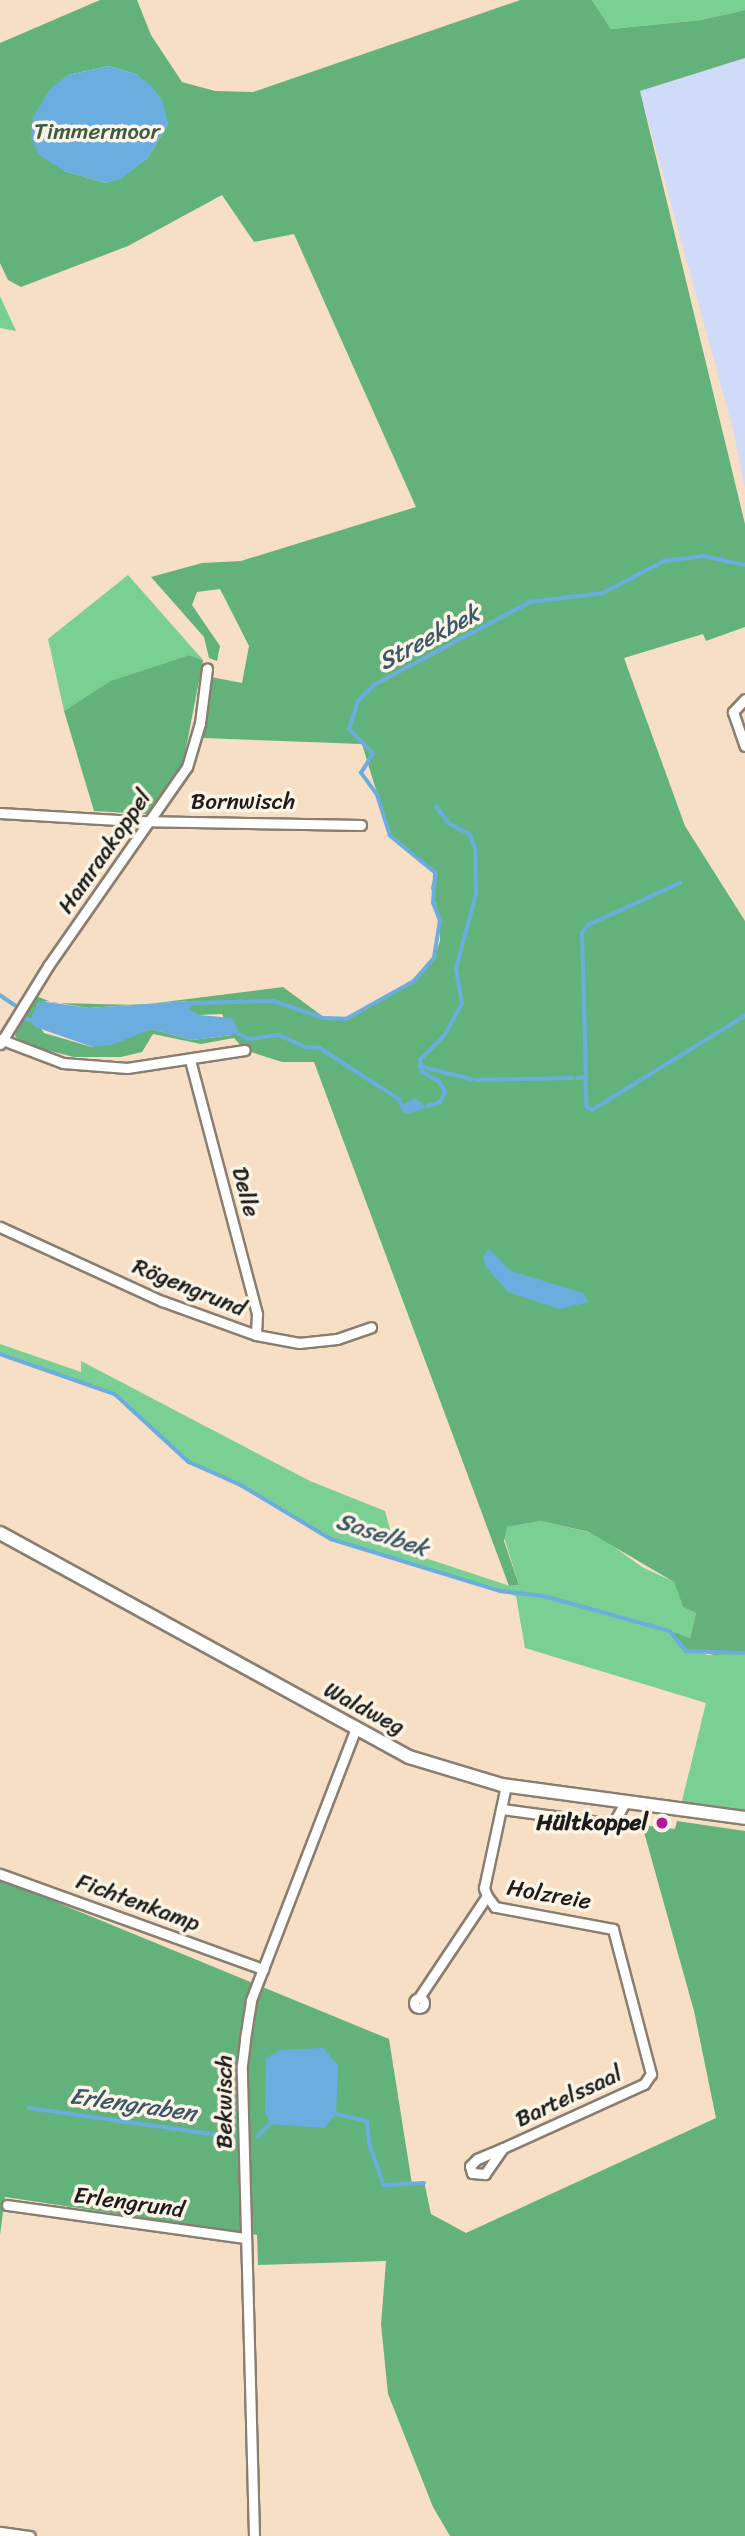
<!DOCTYPE html>
<html>
<head>
<meta charset="utf-8">
<style>
	body { margin:0 }
	#map { position:relative; width:745px; height:2536px; overflow:hidden; background:#f6dfc4; font-family:Sriracha,sans-serif }
	div>[style] { position:absolute }
	[style*='--x'] { left:calc(var(--x)*1px); top:calc(var(--y)*1px); width:calc(var(--w)*1px); rotate:calc(var(--a)*1deg) }
	.built>* { inset:0; background:#d0daf9 }
	.green>* { inset:0; background:#7acf92 }
	.forest>* { inset:0; background:#63b27c }
	.water>* { inset:0; background:#6cade0 }
	.stream>* { height:3.5px; margin:-1.75px; padding:0 1.75px; transform-origin:1.75px; border-radius:1.75px; background:#6cade0 }
	.roads { filter:drop-shadow(2px 0 #897e70) drop-shadow(-2px 0 #897e70) drop-shadow(0 2px #897e70) drop-shadow(0 -2px #897e70) }
	.minor>* { height:9px; margin:-4.5px; padding:0 4.5px; transform-origin:4.5px; border-radius:4.5px; background:#fff }
	.minor>.ring { margin:-4.5px; padding:0; box-sizing:content-box; background:none; border:9px solid #fff; border-radius:50% }
	.secondary>* { height:12px; margin:-6px; padding:0 6px; transform-origin:6px; border-radius:6px; background:#fff }
	.dots>* { width:19px; height:19px; translate:-50% -50%; box-sizing:border-box; border:4px solid #fcf5e5; border-radius:50% }
	span { translate:-50% -50%; white-space:nowrap; text-align:center; line-height:1.15; -webkit-text-stroke:7px #fcf5e5; paint-order:stroke }
	.park-label { font-size:23px; color:#3d5b45 }
	.street-label { font-size:23px; color:#1c1c1c }
	.poi-label { font-size:23px; color:#1c1c1c; font-weight:700 }
	.right { translate:-100% -50%; text-align:right }
	.water-label { font-size:24px; color:#3c566a; font-style:italic }
</style>
</head>
<body>
<div id="map">
	<div class="built">
		<i style="clip-path:polygon(745px 58px,745px 489px,734px 433px,640px 91px)"></i>
	</div>
	<div class="green">
		<i style="clip-path:polygon(592px 0,745px 0,745px 10px,701px 20px,611px 29px)"></i>
		<i style="clip-path:polygon(0 296px,16px 331px,0 328px)"></i>
		<i style="clip-path:polygon(128px 575px,203px 660px,189px 655px,110px 681px,64px 711px,48px 639px)"></i>
		<i style="clip-path:polygon(0 1344px,81px 1372px,81px 1361px,310px 1481px,385px 1511px,395px 1548px,510px 1586px,519px 1585px,503px 1534px,507px 1527px,541px 1521px,596px 1534px,642px 1567px,674px 1582px,683px 1607px,696px 1613px,690px 1638px,672px 1632px,707px 1655px,745px 1653px,745px 1818px,680px 1809px,706px 1703px,525px 1648px,516px 1596px,326px 1537px,278px 1506px,189px 1462px,121px 1398px,9px 1359px,0 1354px)"></i>
	</div>
	<div class="forest">
		<i style="clip-path:polygon(evenodd,100px 0,137px 0,151px 35px,182px 82px,215px 91px,253px 92px,520px 0,592px 0,611px 29px,701px 20px,745px 10px,745px 58px,640px 91px,745px 524px,745px 627px,706px 641px,703px 634px,624px 658px,685px 826px,745px 921px,745px 1653px,715px 1655px,683px 1649px,670px 1631px,690px 1638px,696px 1613px,683px 1607px,674px 1582px,589px 1532px,541px 1521px,507px 1527px,504px 1541px,519px 1585px,509px 1586px,314px 1062px,282px 1062px,245px 1050px,234px 1038px,201px 1044px,153px 1034px,142px 1052px,121px 1057px,74px 1057px,23px 1044px,15px 1036px,19px 1022px,36px 996px,54px 1003px,140px 1005px,283px 987px,325px 1018px,346px 1019px,418px 977px,434px 958px,440px 941px,440px 918px,431px 888px,435px 873px,390px 836px,362px 744px,203px 738px,211px 677px,242px 683px,249px 646px,220px 589px,197px 592px,192px 605px,220px 646px,217px 661px,209px 658px,204px 637px,151px 577px,202px 563px,241px 561px,416px 507px,294px 234px,254px 242px,222px 195px,128px 246px,21px 287px,8px 280px,0 263px,0 43px,100px 0,109px 66px,138px 75px,168px 124px,147px 159px,106px 183px,64px 171px,68px 75px,109px 66px,100px 0,46px 1001px,89px 1008px,188px 1001px,189px 1010px,199px 1015px,222px 1014px,232px 1035px,192px 1040px,151px 1029px,92px 1047px,44px 1033px,32px 1016px,46px 1001px)"></i>
		<i style="clip-path:polygon(189px 655px,203px 660px,183px 764px,146px 814px,94px 811px,64px 711px,110px 681px)"></i>
		<i style="clip-path:polygon(677px 1821px,745px 1831px,745px 2536px,450px 2536px,433px 2507px,388px 2394px,381px 2324px,386px 2261px,258px 2265px,257px 2235px,5px 2197px,0 2235px,0 1879px,389px 2039px,412px 2184px,424px 2181px,431px 2214px,466px 2233px,716px 2118px,694px 2011px,642px 1825px,675px 1829px)"></i>
	</div>
	<div class="water">
		<i style="clip-path:polygon(109px 66px,138px 75px,151px 86px,162px 99px,168px 124px,147px 159px,121px 179px,106px 183px,64px 171px,39px 155px,31px 137px,33px 117px,50px 89px,68px 75px)"></i>
		<i style="clip-path:polygon(39px 1001px,89px 1008px,188px 1001px,194px 1003px,189px 1009px,199px 1015px,232px 1018px,238px 1029px,232px 1035px,192px 1040px,151px 1029px,112px 1045px,93px 1047px,35px 1027px,30px 1021px)"></i>
		<i style="clip-path:polygon(415px 1098px,427px 1108px,406px 1114px,404px 1104px)"></i>
		<i style="clip-path:polygon(489px 1249px,511px 1271px,583px 1293px,589px 1302px,559px 1309px,508px 1292px,485px 1266px,483px 1256px)"></i>
		<i style="clip-path:polygon(323px 2048px,338px 2065px,336px 2114px,324px 2128px,270px 2124px,265px 2111px,266px 2058px,280px 2050px)"></i>
	</div>
	<div class="stream">
		<i style="--x:0;--y:995;--w:18;--a:34"></i>
		<i style="--x:192;--y:1003;--w:82;--a:-1.4"></i>
		<i style="--x:274;--y:1001;--w:52;--a:19.1"></i>
		<i style="--x:323;--y:1018;--w:23;--a:2"></i>
		<i style="--x:346;--y:1019;--w:78;--a:-29.2"></i>
		<i style="--x:414;--y:981;--w:30;--a:-49"></i>
		<i style="--x:434;--y:958;--w:37;--a:-81"></i>
		<i style="--x:440;--y:921;--w:19;--a:-111"></i>
		<i style="--x:433;--y:903;--w:30;--a:-86"></i>
		<i style="--x:435;--y:873;--w:58;--a:-140.6"></i>
		<i style="--x:390;--y:836;--w:43;--a:-107.6"></i>
		<i style="--x:377;--y:795;--w:27;--a:-126"></i>
		<i style="--x:361;--y:773;--w:22;--a:-58"></i>
		<i style="--x:373;--y:754;--w:35;--a:-134"></i>
		<i style="--x:349;--y:729;--w:29;--a:-72"></i>
		<i style="--x:358;--y:701;--w:23;--a:-45"></i>
		<i style="--x:374;--y:685;--w:177;--a:-28"></i>
		<i style="--x:530;--y:602;--w:74;--a:-7"></i>
		<i style="--x:603;--y:593;--w:69;--a:-27.7"></i>
		<i style="--x:664;--y:561;--w:40;--a:-7.1"></i>
		<i style="--x:704;--y:556;--w:42;--a:12.4"></i>
		<i style="--x:26;--y:1019;--w:9;--a:6"></i>
		<i style="--x:234;--y:1031;--w:17;--a:28"></i>
		<i style="--x:249;--y:1039;--w:30;--a:-8"></i>
		<i style="--x:279;--y:1035;--w:30;--a:24"></i>
		<i style="--x:306;--y:1047;--w:14;--a:4"></i>
		<i style="--x:320;--y:1048;--w:94;--a:32.8"></i>
		<i style="--x:399;--y:1099;--w:13;--a:63"></i>
		<i style="--x:420;--y:1066;--w:53;--a:14.3"></i>
		<i style="--x:577;--y:1078;--w:9;--a:-6"></i>
		<i style="--x:586;--y:1077;--w:144;--a:-91.6"></i>
		<i style="--x:582;--y:933;--w:10;--a:-53"></i>
		<i style="--x:588;--y:925;--w:101;--a:-24.5"></i>
		<i style="--x:586;--y:1078;--w:29;--a:88"></i>
		<i style="--x:587;--y:1107;--w:6;--a:31"></i>
		<i style="--x:592;--y:1110;--w:180;--a:-31.6"></i>
		<i style="--x:476;--y:1080;--w:96;--a:-1.2"></i>
		<i style="--x:428;--y:1106;--w:13;--a:-18"></i>
		<i style="--x:440;--y:1102;--w:11;--a:-63"></i>
		<i style="--x:445;--y:1092;--w:12;--a:-121"></i>
		<i style="--x:439;--y:1082;--w:20;--a:-150"></i>
		<i style="--x:422;--y:1072;--w:12;--a:-99"></i>
		<i style="--x:420;--y:1060;--w:34;--a:-45"></i>
		<i style="--x:444;--y:1036;--w:37;--a:-61"></i>
		<i style="--x:462;--y:1004;--w:36;--a:-100"></i>
		<i style="--x:456;--y:969;--w:78;--a:-75.1"></i>
		<i style="--x:476;--y:894;--w:45;--a:-91.3"></i>
		<i style="--x:475;--y:849;--w:15;--a:-110"></i>
		<i style="--x:470;--y:835;--w:24;--a:-152"></i>
		<i style="--x:449;--y:824;--w:21;--a:-127"></i>
		<i style="--x:0;--y:1354;--w:122;--a:19.2"></i>
		<i style="--x:115;--y:1394;--w:100;--a:42.6"></i>
		<i style="--x:189;--y:1462;--w:57;--a:23.9"></i>
		<i style="--x:241;--y:1485;--w:105;--a:31"></i>
		<i style="--x:331;--y:1539;--w:177;--a:17.1"></i>
		<i style="--x:500;--y:1591;--w:44;--a:6.5"></i>
		<i style="--x:544;--y:1596;--w:131;--a:15.5"></i>
		<i style="--x:670;--y:1631;--w:26;--a:51"></i>
		<i style="--x:686;--y:1651;--w:59;--a:1.9"></i>
		<i style="--x:29;--y:2108;--w:205;--a:8.1"></i>
		<i style="--x:336;--y:2114;--w:32;--a:13"></i>
		<i style="--x:367;--y:2121;--w:24;--a:83"></i>
		<i style="--x:370;--y:2145;--w:42;--a:70.7"></i>
		<i style="--x:384;--y:2185;--w:40;--a:-2.9"></i>
		<i style="--x:257;--y:2137;--w:18;--a:-45"></i>
	</div>
	<div class="roads">
		<div class="minor">
			<i style="--x:745;--y:699;--w:18;--a:133"></i>
			<i style="--x:733;--y:712;--w:36;--a:71"></i>
			<i style="--x:0;--y:813;--w:135;--a:3.4"></i>
			<i style="--x:135;--y:821;--w:226;--a:1"></i>
			<i style="--x:0;--y:1039;--w:67;--a:20.9"></i>
			<i style="--x:63;--y:1063;--w:64;--a:4.5"></i>
			<i style="--x:127;--y:1068;--w:119;--a:-8.7"></i>
			<i style="--x:0;--y:1044;--w:92;--a:-58.4"></i>
			<i style="--x:48;--y:966;--w:243;--a:-55.1"></i>
			<i style="--x:187;--y:767;--w:46;--a:-73.5"></i>
			<i style="--x:200;--y:723;--w:55;--a:-82.7"></i>
			<i style="--x:190;--y:1060;--w:263;--a:75.2"></i>
			<i style="--x:257;--y:1314;--w:21;--a:93"></i>
			<i style="--x:0;--y:1227;--w:178;--a:24.6"></i>
			<i style="--x:162;--y:1301;--w:100;--a:19.9"></i>
			<i style="--x:256;--y:1335;--w:44;--a:10.5"></i>
			<i style="--x:299;--y:1343;--w:38;--a:-6"></i>
			<i style="--x:337;--y:1339;--w:36;--a:-19"></i>
			<i style="--x:502;--y:1809;--w:112;--a:7.7"></i>
			<i style="--x:613;--y:1824;--w:25;--a:-61"></i>
			<i style="--x:0;--y:1874;--w:280;--a:19.9"></i>
			<i style="--x:420;--y:1996;--w:120;--a:-56.2"></i>
			<i class="ring" style="left:414px;top:1998px;width:1px;height:1px"></i>
			<i style="--x:503;--y:2148;--w:155;--a:-24.4"></i>
			<i style="--x:644;--y:2084;--w:12;--a:-55"></i>
			<i style="--x:651;--y:2074;--w:150;--a:-104.7"></i>
			<i style="--x:613;--y:1929;--w:120;--a:-169.4"></i>
			<i style="--x:495;--y:1907;--w:14;--a:-126"></i>
			<i style="--x:487;--y:1896;--w:9;--a:-111"></i>
			<i style="--x:484;--y:1888;--w:105;--a:-77.9"></i>
			<i style="--x:503;--y:2148;--w:32;--a:125"></i>
			<i style="--x:485;--y:2174;--w:13;--a:-176"></i>
			<i style="--x:472;--y:2173;--w:7;--a:-106"></i>
			<i style="--x:470;--y:2166;--w:10;--a:-45"></i>
			<i style="--x:477;--y:2159;--w:28;--a:-23"></i>
			<i style="--x:7;--y:2205;--w:241;--a:7.9"></i>
			<i style="--x:0;--y:2532;--w:30;--a:8"></i>
			<i style="--x:254;--y:2536;--w:471;--a:-91.5"></i>
			<i style="--x:242;--y:2065;--w:26;--a:-83"></i>
			<i style="--x:245;--y:2039;--w:39;--a:-81"></i>
			<i style="--x:251;--y:2000;--w:288;--a:-68.9"></i>
		</div>
		<div class="secondary">
			<i style="--x:0;--y:1533;--w:466;--a:28.7"></i>
			<i style="--x:409;--y:1757;--w:97;--a:16.8"></i>
			<i style="--x:502;--y:1785;--w:245;--a:7.7"></i>
		</div>
	</div>
	<div class="dots">
		<i style="left:662px;top:1823px;background:#b5179e"></i>
	</div>
	<div class="park-label">
		<span style="left:97px;top:132px">Timmermoor</span>
	</div>
	<div class="street-label">
		<span style="left:243px;top:802px">Bornwisch</span>
		<span style="left:105px;top:852px;rotate:-55deg">Hamraakoppel</span>
		<span style="left:245px;top:1192px;rotate:75deg">Delle</span>
		<span style="left:189px;top:1288px;rotate:22deg">Rögengrund</span>
		<span style="left:364px;top:1709px;rotate:28deg">Waldweg</span>
		<span style="left:549px;top:1895px;rotate:10deg">Holzreie</span>
		<span style="left:138px;top:1903px;rotate:20deg">Fichtenkamp</span>
		<span style="left:569px;top:2097px;rotate:-25deg">Bartelssaal</span>
		<span style="left:225px;top:2102px;rotate:-90deg">Bekwisch</span>
		<span style="left:129px;top:2203px;rotate:8deg">Erlengrund</span>
	</div>
	<div class="poi-label">
		<span class="right" style="left:648px;top:1823px">Hültkoppel</span>
	</div>
	<div class="water-label">
		<span style="left:429px;top:638px;rotate:-28deg">Streekbek</span>
		<span style="left:382px;top:1535px;rotate:18deg">Saselbek</span>
		<span style="left:133px;top:2105px;rotate:8deg">Erlengraben</span>
	</div>
</div>
</body>
</html>
